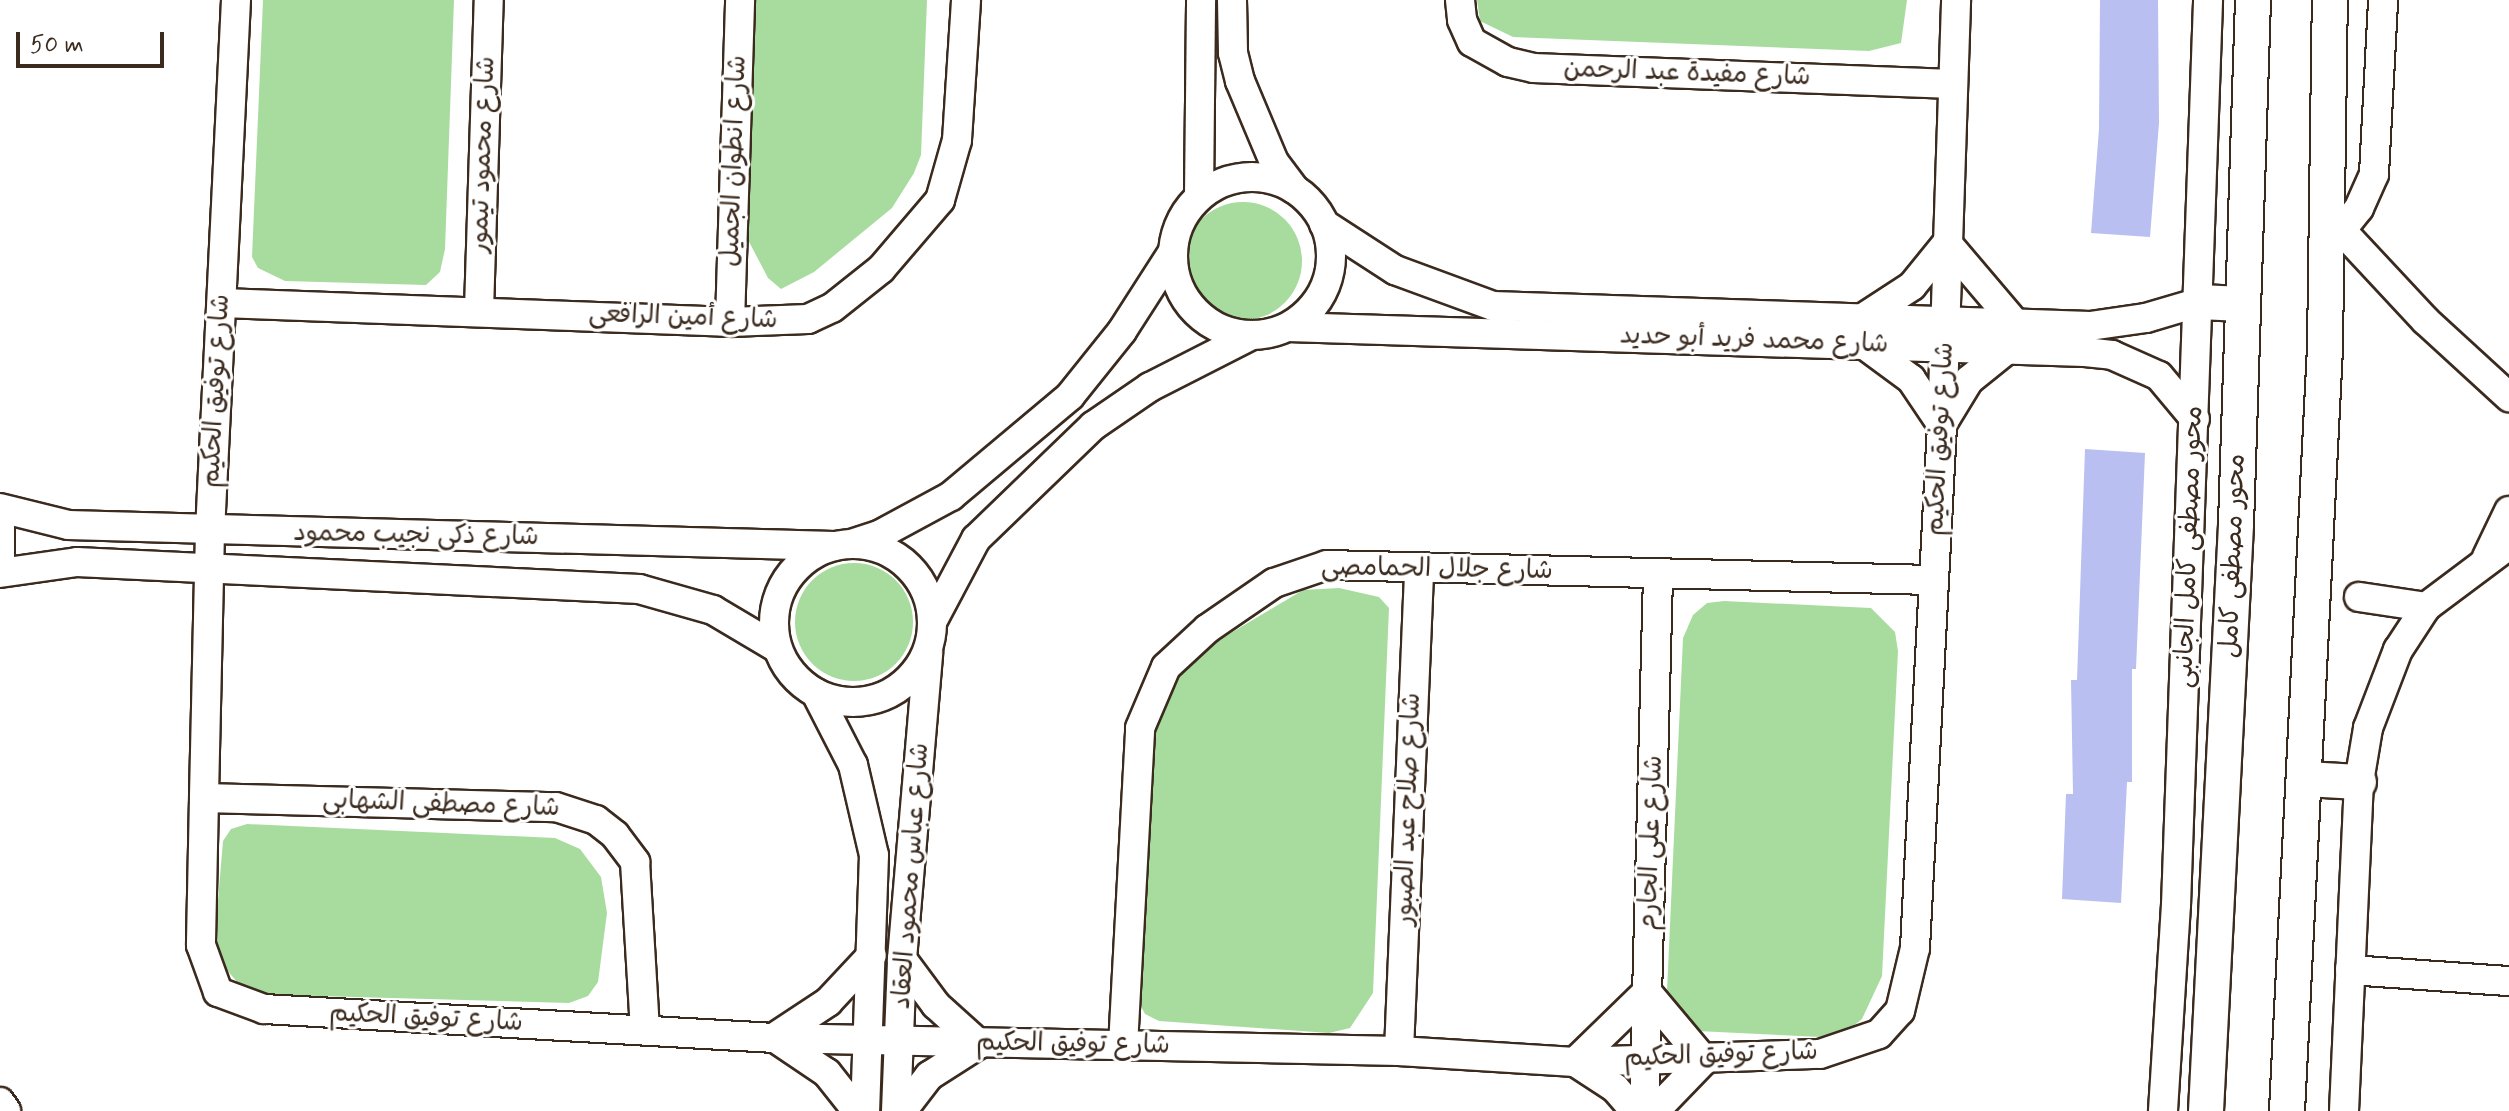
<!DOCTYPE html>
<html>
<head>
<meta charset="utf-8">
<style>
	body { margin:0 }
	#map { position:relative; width:2509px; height:1111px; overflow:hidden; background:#fff; font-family:Mynerve,"Playpen Sans Arabic",sans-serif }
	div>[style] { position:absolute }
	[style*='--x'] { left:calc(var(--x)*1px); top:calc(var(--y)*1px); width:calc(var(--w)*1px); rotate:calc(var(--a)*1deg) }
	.green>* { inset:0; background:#a8dc9e }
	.round { border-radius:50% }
	.building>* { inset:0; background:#b9bff0 }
	.roads { filter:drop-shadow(2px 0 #3b2a1e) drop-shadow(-2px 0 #3b2a1e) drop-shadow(0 2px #3b2a1e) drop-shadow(0 -2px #3b2a1e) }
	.minor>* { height:28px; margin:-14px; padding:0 14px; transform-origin:14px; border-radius:14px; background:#fff }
	.minor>.ring { margin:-14px; padding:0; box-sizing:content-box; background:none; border:28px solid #fff; border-radius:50% }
	.major>* { height:34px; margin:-17px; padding:0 17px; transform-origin:17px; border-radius:17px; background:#fff }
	span { translate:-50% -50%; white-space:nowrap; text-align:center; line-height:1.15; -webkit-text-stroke:6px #fff; paint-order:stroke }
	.street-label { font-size:26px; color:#3b2a1e }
	.scale { position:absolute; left:16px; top:32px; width:148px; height:36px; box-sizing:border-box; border:4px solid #3b2a1e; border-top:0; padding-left:10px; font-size:24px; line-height:28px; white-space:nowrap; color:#3b2a1e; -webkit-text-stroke:6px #fff; paint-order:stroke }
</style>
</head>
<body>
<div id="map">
	<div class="green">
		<i style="clip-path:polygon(263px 0,454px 0,445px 249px,440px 272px,426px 285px,285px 281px,258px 268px,252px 257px)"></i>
		<i style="clip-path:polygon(754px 0,927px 0,921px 155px,914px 173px,892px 208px,814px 272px,781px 289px,768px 278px,746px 236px,745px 219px)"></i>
		<i style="clip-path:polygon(1477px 0,1907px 0,1901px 43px,1869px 51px,1513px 37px,1480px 21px)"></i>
		<i class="round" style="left:1184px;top:202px;width:118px;height:118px"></i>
		<i class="round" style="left:795px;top:563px;width:118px;height:118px"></i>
		<i style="clip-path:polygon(1339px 588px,1379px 597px,1389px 608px,1373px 993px,1350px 1028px,1329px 1033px,1159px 1021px,1145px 1014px,1135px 995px,1148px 741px,1160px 710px,1180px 672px,1204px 649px,1303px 590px)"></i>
		<i style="clip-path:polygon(1724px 601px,1871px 608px,1895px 632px,1898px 651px,1882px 976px,1862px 1019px,1846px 1032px,1821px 1037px,1697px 1031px,1672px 1008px,1667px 991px,1683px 638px,1693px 615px,1707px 603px)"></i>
		<i style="clip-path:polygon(247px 824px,555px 838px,580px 849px,601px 877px,607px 913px,598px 982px,588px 996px,569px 1003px,247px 994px,217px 958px,217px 912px,223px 841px,231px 829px)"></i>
	</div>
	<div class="building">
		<i style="clip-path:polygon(2100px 0,2158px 0,2159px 123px,2150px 237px,2091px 233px,2099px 129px)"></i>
		<i style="clip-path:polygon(2085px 449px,2145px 453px,2136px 669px,2132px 669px,2132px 782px,2127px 782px,2121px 903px,2062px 899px,2066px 794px,2073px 794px,2071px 680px,2077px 680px)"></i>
	</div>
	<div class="roads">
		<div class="minor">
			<i style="--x:236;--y:0;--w:532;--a:92.8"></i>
			<i style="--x:210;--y:531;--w:267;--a:91.3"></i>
			<i style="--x:204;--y:798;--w:147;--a:91.2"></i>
			<i style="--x:201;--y:945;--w:50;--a:70.1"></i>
			<i style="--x:218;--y:992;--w:49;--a:20.3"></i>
			<i style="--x:264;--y:1009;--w:511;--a:3.25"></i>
			<i style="--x:774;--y:1038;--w:625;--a:1.19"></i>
			<i style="--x:1399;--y:1051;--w:176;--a:3.6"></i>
			<i style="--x:1575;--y:1062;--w:245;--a:-1.9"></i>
			<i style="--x:1820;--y:1054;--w:62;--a:-18.7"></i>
			<i style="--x:1879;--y:1034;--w:31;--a:-48"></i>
			<i style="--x:1900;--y:1011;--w:65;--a:-76.6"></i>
			<i style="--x:1915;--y:948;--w:524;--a:-87.04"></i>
			<i style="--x:1942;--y:425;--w:425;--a:-88.1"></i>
			<i style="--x:1232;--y:0;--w:53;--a:88.9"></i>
			<i style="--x:1233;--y:53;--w:29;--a:76"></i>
			<i style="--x:1240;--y:81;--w:88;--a:67.2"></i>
			<i style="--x:1274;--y:162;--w:34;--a:53"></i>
			<i style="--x:1460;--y:0;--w:20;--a:84"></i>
			<i style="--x:1462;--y:20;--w:24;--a:66"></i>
			<i style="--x:1472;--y:42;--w:41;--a:29.1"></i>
			<i style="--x:1508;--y:62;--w:27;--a:13"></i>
			<i style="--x:1534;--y:68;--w:418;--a:2.2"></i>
			<i class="ring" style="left:1173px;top:177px;width:130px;height:130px"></i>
			<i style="--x:1199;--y:196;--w:196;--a:-89.4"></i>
			<i style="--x:2329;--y:217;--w:142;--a:47"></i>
			<i style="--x:2426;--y:321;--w:113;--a:42.5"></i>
			<i style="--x:1324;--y:224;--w:85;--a:32.9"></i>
			<i style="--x:1395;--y:270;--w:104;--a:20.2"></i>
			<i style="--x:1493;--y:306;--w:597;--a:1.92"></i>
			<i style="--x:2090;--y:326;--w:57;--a:-8.1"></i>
			<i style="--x:2146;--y:318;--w:56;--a:-16.5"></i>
			<i style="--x:2327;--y:248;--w:51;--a:-51.3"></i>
			<i style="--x:2359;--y:208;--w:37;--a:-66"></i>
			<i style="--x:2374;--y:174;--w:174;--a:-87"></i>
			<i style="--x:222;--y:303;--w:508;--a:2.14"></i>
			<i style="--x:730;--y:322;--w:78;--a:-2.2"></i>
			<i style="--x:808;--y:319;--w:26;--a:-25"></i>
			<i style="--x:832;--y:308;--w:63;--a:-38.5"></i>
			<i style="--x:881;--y:269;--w:91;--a:-49.5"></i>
			<i style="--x:940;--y:200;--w:62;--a:-74.2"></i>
			<i style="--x:957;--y:140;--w:140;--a:-86.3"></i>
			<i style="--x:479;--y:310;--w:310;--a:-88.2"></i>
			<i style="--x:1866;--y:316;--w:55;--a:-33.1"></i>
			<i style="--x:1912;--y:286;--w:55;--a:-50.9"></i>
			<i style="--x:1947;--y:243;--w:104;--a:49.7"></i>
			<i style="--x:730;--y:322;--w:322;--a:-88.2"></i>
			<i style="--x:1288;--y:327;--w:797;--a:1.8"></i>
			<i style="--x:2085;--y:352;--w:27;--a:6"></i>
			<i style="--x:2112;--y:355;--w:51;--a:24.1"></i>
			<i style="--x:2159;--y:376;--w:56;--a:50.1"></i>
			<i style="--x:1866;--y:346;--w:56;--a:36.3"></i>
			<i style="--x:1911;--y:379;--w:55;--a:56"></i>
			<i style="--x:1944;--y:421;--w:48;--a:-58.6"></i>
			<i style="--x:1969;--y:380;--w:53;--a:-38.8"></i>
			<i style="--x:0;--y:508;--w:70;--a:14"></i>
			<i style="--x:68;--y:525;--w:766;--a:1.57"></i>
			<i style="--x:0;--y:519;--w:39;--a:90"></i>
			<i style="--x:851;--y:544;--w:29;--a:-18"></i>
			<i style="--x:879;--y:535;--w:82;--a:-28.4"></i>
			<i style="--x:951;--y:496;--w:155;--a:-40"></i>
			<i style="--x:1070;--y:396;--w:83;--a:-51.3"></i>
			<i style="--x:1122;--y:331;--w:93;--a:-57.3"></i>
			<i class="ring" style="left:774px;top:544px;width:130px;height:130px"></i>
			<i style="--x:2487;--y:557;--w:51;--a:-64.4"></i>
			<i style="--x:0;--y:573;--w:78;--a:-8.1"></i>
			<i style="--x:77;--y:562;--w:563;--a:2.75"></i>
			<i style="--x:639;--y:589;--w:77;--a:15.8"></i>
			<i style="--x:713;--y:610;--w:74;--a:30.7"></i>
			<i style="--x:2359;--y:597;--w:68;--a:8.5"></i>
			<i style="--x:932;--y:622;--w:94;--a:-62.1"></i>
			<i style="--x:976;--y:539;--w:163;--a:-44"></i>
			<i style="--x:1093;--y:426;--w:69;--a:-34.4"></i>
			<i style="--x:1150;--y:387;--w:114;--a:-27"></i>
			<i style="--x:816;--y:693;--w:81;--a:62.8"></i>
			<i style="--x:853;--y:765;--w:92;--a:76.9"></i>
			<i style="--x:874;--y:855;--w:256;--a:92"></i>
			<i style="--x:204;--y:798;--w:352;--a:1.5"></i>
			<i style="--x:556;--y:807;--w:42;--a:18"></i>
			<i style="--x:596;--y:820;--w:24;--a:38"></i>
			<i style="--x:615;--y:835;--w:34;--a:53"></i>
			<i style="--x:635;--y:862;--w:167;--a:86.6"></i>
			<i style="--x:902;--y:959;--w:57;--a:53.5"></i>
			<i style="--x:936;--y:1005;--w:58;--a:42.2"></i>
			<i style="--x:979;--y:1044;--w:59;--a:147.4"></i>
			<i style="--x:929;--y:1076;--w:44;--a:127.6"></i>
			<i style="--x:2350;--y:970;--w:159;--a:4"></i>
			<i style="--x:775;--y:1037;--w:64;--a:-33.4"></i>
			<i style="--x:828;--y:1002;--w:64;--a:-46.9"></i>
			<i style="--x:778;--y:1040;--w:59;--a:34"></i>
			<i style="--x:827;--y:1073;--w:48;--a:51.7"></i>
			<i style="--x:1123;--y:1046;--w:318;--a:-86.9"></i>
			<i style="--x:1140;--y:728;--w:66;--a:-66.9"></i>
			<i style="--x:1166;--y:667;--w:56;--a:-42.8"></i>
			<i style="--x:1207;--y:629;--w:81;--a:-34.5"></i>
			<i style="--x:1274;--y:583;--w:56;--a:-18.8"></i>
			<i style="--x:1327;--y:565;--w:607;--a:1.42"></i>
			<i style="--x:1399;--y:1051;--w:484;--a:-87.6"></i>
			<i style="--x:0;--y:1102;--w:11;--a:56"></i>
			<i style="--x:896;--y:1111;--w:152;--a:-87.7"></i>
			<i style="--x:902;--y:959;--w:307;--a:-85.1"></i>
			<i style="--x:1635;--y:1111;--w:30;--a:-131"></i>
			<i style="--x:1615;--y:1088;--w:48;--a:-147"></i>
			<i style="--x:1575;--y:1062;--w:100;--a:-44.2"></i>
			<i style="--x:1647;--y:992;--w:89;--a:50"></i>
			<i style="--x:1704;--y:1060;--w:71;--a:133.9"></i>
			<i style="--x:1644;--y:1111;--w:536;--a:-88.5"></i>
			<i style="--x:2163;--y:1111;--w:206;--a:-86.4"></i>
			<i style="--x:2176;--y:905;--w:906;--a:-87.97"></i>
			<i style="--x:2344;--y:1111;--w:329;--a:-87.4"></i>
			<i style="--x:2359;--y:782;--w:55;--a:-80.5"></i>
			<i style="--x:2368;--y:728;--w:84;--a:-69"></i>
			<i style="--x:2398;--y:650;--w:51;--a:-56.9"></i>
			<i style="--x:2426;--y:607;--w:104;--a:-36.8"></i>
		</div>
		<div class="major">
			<i style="--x:2200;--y:302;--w:42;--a:2.7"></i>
			<i style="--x:2305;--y:779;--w:54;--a:3.2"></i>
			<i style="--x:2206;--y:1111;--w:588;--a:-87.07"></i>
			<i style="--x:2236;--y:524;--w:524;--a:-88.14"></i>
			<i style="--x:2287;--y:1111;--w:765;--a:-87.15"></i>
			<i style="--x:2325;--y:347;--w:347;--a:-89.2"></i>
		</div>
	</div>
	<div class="street-label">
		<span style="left:1687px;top:74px;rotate:2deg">شارع مفيدة عبد الرحمن</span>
		<span style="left:484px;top:155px;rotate:-88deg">شارع محمود تيمور</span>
		<span style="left:735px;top:161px;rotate:-88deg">شارع انطوان الجميل</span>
		<span style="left:683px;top:318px;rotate:2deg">شارع أمين الرافعى</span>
		<span style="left:1754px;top:341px;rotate:2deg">شارع محمد فريد أبو حديد</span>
		<span style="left:217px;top:391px;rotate:-87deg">شارع توفيق الحكيم</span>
		<span style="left:1941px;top:439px;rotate:-87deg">شارع توفيق الحكيم</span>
		<span style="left:416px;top:536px;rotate:1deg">شارع ذكى نجيب محمود</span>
		<span style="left:2190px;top:547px;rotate:-88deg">محور مصطفى كامل الجانبى</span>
		<span style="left:2234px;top:556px;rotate:-88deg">محور مصطفى كامل</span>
		<span style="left:1437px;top:570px;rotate:1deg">شارع جلال الحمامصى</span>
		<span style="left:441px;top:805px;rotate:2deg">شارع مصطفى الشهابى</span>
		<span style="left:1409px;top:809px;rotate:-88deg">شارع صلاح عبد الصبور</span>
		<span style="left:1652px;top:843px;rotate:-88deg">شارع على الجارم</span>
		<span style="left:912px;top:876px;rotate:-86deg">شارع عباس محمود العقاد</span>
		<span style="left:426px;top:1019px;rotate:3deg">شارع توفيق الحكيم</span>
		<span style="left:1073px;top:1045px;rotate:1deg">شارع توفيق الحكيم</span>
		<span style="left:1721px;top:1056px;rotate:-2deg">شارع توفيق الحكيم</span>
	</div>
	<div class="scale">50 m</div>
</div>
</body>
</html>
